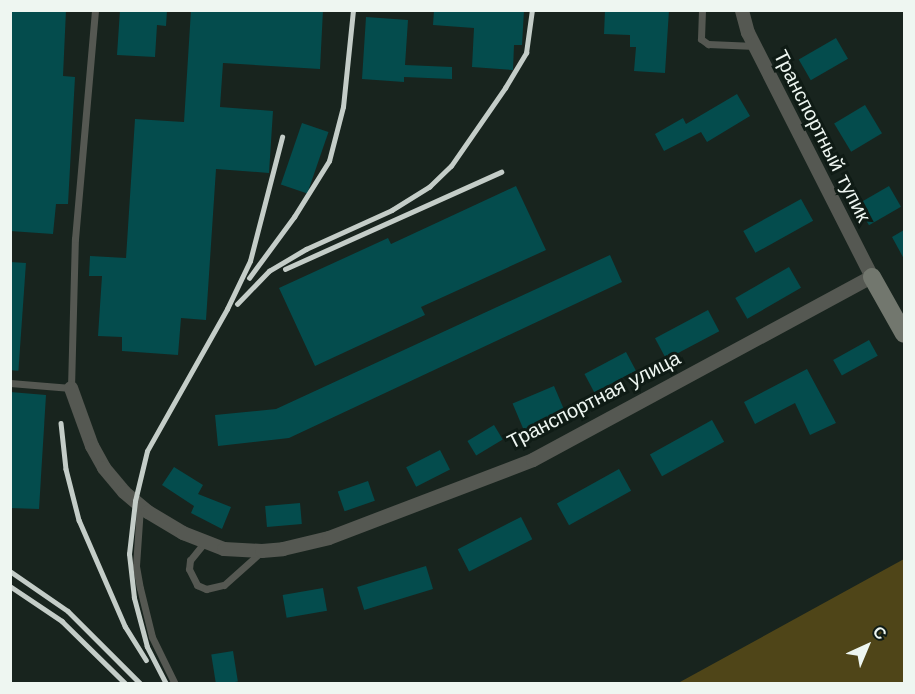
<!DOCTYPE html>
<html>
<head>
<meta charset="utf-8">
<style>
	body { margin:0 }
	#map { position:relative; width:915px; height:694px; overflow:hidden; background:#18241e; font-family:"Work Sans",sans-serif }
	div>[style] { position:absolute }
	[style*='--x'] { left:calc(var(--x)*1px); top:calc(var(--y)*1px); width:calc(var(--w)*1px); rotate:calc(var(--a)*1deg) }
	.green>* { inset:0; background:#4f4518 }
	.building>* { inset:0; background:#044c4d; transform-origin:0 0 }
	.lane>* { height:7px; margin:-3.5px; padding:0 3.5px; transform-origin:3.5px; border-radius:3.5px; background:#555852 }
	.street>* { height:14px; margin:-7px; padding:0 7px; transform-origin:7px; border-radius:7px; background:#555852 }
	.secondary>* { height:18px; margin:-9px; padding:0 9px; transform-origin:9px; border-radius:9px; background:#72776e }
	.rail>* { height:4.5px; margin:-2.25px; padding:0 2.25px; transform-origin:2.25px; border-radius:2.25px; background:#c4cdc8 }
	span { translate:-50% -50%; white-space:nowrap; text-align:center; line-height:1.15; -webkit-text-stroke:6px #0f1b15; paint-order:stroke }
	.street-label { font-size:20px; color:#eef6f1 }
	.frame { position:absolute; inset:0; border:12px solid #eef6f1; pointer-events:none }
	.north { position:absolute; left:837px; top:616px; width:60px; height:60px; -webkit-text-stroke:4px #0f1b15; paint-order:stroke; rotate:44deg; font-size:16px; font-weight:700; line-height:24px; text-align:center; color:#eef6f1 }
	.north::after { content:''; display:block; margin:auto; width:21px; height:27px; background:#eef6f1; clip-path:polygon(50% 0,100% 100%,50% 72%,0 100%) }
</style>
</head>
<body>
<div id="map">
	<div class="green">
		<i style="clip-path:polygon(904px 559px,904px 683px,675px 683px,680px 682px)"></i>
	</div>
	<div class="building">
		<i style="clip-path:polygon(10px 10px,66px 10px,63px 76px,75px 77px,68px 204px,56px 204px,53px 234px,10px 231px)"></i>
		<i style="clip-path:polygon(120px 10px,167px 10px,166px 26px,157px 25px,155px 57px,117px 55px)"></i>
		<i style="clip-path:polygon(191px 10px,323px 10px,320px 69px,223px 63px,220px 107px,273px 111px,269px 173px,216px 169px,206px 320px,181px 318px,178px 355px,122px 351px,122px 337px,98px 336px,102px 276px,89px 276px,90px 256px,126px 258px,135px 119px,184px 122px)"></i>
		<i style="clip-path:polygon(434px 10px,524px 10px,522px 45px,514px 45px,513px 70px,472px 67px,474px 28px,433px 25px)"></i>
		<i style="clip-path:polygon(605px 10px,669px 10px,665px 73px,634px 71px,636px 47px,630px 47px,630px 35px,604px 34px)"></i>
		<i style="clip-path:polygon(366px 17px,408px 20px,405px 65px,452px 67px,452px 79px,404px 77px,404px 82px,362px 79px)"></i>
		<i style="left:836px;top:38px;width:24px;height:43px;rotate:60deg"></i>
		<i style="clip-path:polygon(737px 94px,750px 116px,707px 142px,701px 132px,664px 151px,655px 134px,683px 118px,686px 124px)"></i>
		<i style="left:865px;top:105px;width:33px;height:36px;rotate:59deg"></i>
		<i style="left:302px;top:123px;width:28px;height:65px;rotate:19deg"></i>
		<i style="clip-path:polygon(516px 186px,546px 250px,421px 307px,425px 315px,315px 366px,279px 288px,388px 238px,391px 244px)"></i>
		<i style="left:889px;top:186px;width:24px;height:37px;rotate:60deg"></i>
		<i style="left:801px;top:199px;width:25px;height:66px;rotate:61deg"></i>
		<i style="clip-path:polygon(904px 230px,904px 259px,892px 237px)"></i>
		<i style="clip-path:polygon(610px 255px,622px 282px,289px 438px,218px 446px,215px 415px,276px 409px)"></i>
		<i style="left:10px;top:262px;width:16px;height:108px;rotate:4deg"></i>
		<i style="left:789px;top:267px;width:24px;height:62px;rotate:60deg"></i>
		<i style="left:708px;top:310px;width:24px;height:60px;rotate:62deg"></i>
		<i style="left:869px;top:340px;width:18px;height:41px;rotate:61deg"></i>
		<i style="left:626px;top:352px;width:21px;height:47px;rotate:62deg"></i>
		<i style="clip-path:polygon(807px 369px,836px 423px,810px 435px,795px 403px,755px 424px,744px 402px)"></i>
		<i style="left:554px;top:386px;width:30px;height:45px;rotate:67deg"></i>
		<i style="clip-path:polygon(10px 392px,46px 395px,39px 509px,10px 508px)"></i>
		<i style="left:712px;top:420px;width:25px;height:71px;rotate:61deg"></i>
		<i style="left:494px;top:425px;width:17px;height:31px;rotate:59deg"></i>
		<i style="left:440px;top:450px;width:22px;height:38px;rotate:63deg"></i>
		<i style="clip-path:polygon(174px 467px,203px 485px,198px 494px,231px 507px,222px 529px,191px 513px,194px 506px,162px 485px)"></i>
		<i style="left:619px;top:469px;width:25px;height:71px;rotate:61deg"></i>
		<i style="left:368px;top:481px;width:21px;height:32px;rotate:71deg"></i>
		<i style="left:300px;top:503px;width:21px;height:35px;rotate:85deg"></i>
		<i style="left:521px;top:517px;width:25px;height:71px;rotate:63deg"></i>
		<i style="left:426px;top:566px;width:24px;height:72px;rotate:73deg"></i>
		<i style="left:323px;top:588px;width:23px;height:41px;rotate:80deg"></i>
		<i style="left:233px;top:651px;width:31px;height:22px;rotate:81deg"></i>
	</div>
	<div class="lane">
		<i style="--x:702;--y:10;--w:29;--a:92"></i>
		<i style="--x:701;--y:39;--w:9;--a:36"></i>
		<i style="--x:708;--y:44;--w:47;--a:2.4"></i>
		<i style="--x:10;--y:383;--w:61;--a:4.7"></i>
		<i style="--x:71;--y:388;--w:149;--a:-88.5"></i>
		<i style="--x:75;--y:239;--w:230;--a:-85"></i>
		<i style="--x:140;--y:507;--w:59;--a:93.9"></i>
		<i style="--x:136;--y:566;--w:22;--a:80"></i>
		<i style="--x:140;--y:588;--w:50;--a:76.2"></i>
		<i style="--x:152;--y:637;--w:52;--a:63.9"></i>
		<i style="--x:204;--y:543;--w:22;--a:129"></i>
		<i style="--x:190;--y:560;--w:9;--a:96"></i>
		<i style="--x:189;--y:569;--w:18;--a:63"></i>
		<i style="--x:197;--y:585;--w:10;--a:24"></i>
		<i style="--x:206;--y:589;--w:18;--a:-13"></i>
		<i style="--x:224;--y:585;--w:51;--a:-41.8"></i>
	</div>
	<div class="street">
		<i style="--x:71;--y:388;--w:62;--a:70.1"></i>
		<i style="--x:92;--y:446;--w:25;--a:61"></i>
		<i style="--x:104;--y:468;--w:31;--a:50"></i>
		<i style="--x:124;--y:492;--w:31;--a:40"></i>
		<i style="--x:148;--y:512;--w:41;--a:31"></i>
		<i style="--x:183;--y:533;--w:44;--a:21.3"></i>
		<i style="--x:224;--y:549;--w:38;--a:3"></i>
		<i style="--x:262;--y:551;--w:21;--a:-5"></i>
		<i style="--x:283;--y:549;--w:47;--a:-13.4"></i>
		<i style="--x:329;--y:538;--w:218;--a:-20.9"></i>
		<i style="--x:533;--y:460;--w:385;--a:-28.4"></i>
		<i style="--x:872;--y:277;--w:274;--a:-116.9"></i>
		<i style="--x:748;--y:33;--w:24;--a:-105"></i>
	</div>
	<div class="secondary">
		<i style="--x:872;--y:277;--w:65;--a:60.7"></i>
	</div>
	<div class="rail">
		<i style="--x:285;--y:269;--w:237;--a:-24.2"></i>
		<i style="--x:249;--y:278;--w:76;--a:-53.6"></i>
		<i style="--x:294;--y:217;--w:66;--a:-58"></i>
		<i style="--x:329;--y:161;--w:56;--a:-75.5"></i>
		<i style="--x:343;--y:107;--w:98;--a:-84.1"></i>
		<i style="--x:237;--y:304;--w:46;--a:-45.9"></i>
		<i style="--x:269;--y:271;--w:43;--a:-30.7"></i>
		<i style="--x:306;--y:249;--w:94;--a:-24.4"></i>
		<i style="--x:392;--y:210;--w:44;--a:-31.9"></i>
		<i style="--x:429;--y:187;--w:30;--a:-44"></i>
		<i style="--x:451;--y:166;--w:95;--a:-55.3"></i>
		<i style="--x:505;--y:88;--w:41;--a:-59"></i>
		<i style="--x:526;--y:53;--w:43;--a:-82.1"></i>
		<i style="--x:61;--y:423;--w:46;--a:83.8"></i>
		<i style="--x:66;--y:469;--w:53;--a:75.7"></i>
		<i style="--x:79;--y:520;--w:116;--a:66.5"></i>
		<i style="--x:125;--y:626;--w:40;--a:58"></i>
		<i style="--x:10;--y:571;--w:70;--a:34.6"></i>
		<i style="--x:68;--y:611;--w:103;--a:45"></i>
		<i style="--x:10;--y:586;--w:63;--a:33.9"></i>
		<i style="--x:62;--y:621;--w:90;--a:44.5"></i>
		<i style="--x:166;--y:684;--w:42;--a:-117.2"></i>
		<i style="--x:147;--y:647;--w:51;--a:-104.9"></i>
		<i style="--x:134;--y:598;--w:44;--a:-96.5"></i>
		<i style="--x:129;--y:554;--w:53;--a:-83.5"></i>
		<i style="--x:135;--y:501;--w:51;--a:-76.5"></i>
		<i style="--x:147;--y:451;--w:163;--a:-60.6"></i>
		<i style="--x:227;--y:309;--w:53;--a:-64.4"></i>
		<i style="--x:250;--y:261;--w:128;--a:-75.5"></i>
	</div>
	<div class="street-label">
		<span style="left:822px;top:136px;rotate:63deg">Транспортный тупик</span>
		<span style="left:594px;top:400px;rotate:-27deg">Транспортная улица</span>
	</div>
	<div class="frame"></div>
	<div class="north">С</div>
</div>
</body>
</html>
